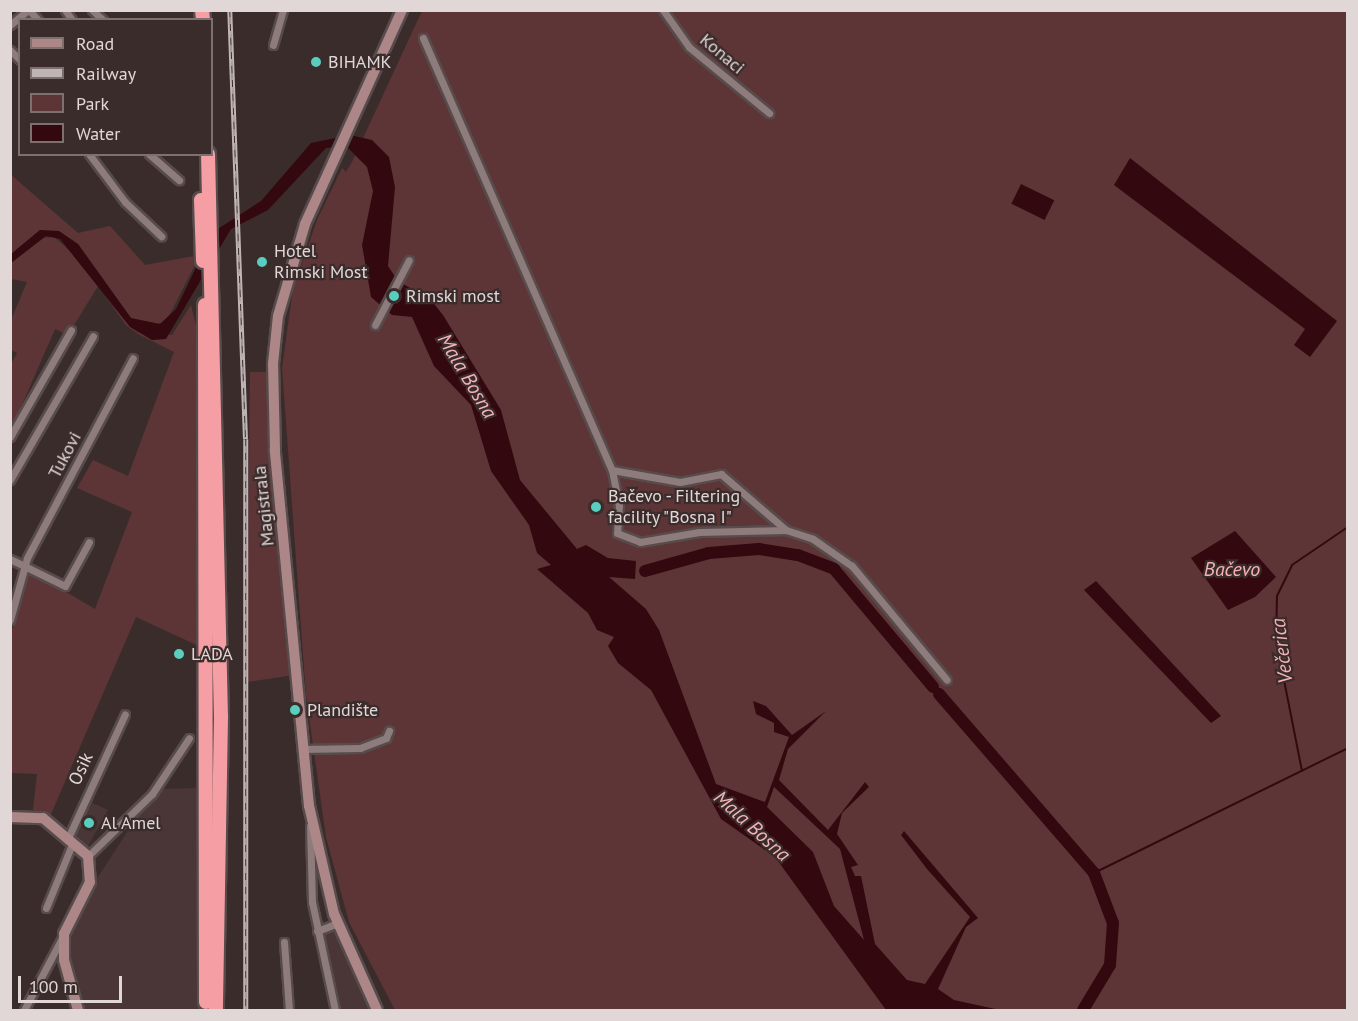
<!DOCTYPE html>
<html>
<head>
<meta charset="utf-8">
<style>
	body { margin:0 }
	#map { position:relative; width:1358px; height:1021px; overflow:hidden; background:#3b2c2c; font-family:"PT Sans",sans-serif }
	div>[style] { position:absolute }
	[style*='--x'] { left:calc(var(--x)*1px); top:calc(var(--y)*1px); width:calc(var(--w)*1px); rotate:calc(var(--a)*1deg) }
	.built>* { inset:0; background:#4b3637 }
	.green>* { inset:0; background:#5e3537 }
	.water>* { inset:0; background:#33090f; transform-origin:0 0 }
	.stream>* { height:2px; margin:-1px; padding:0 1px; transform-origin:1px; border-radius:1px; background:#33090f }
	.river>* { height:12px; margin:-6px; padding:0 6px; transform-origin:6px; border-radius:6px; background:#33090f }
	.roads { filter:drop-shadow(2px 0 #574b4b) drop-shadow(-2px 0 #574b4b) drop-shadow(0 2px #574b4b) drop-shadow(0 -2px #574b4b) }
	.street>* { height:7px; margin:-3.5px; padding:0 3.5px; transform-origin:3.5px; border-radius:3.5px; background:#8e7b7b }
	.secondary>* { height:10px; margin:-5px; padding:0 5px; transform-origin:5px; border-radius:5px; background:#ad8687 }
	.highway>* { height:14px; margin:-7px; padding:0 7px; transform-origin:7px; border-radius:7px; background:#f59fa4 }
	.rail>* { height:4.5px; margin-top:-2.25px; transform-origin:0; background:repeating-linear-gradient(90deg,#3b2c2c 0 7px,#c0b5b5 0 14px); box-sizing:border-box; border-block:2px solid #c0b5b5 }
	.dots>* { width:16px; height:16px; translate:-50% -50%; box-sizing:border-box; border:3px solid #3b2c2c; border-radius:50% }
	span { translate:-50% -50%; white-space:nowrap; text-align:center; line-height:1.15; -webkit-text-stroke:4.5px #3b2c2c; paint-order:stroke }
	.street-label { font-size:18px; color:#e1d7d7 }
	.poi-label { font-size:18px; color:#e1d7d7 }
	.left { translate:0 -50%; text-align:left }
	.water-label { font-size:20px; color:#f5b3b6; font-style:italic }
	.frame { position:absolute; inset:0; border:12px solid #e1d7d7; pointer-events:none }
	.legend { position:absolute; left:18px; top:18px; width:195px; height:138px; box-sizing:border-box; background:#3b2c2c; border:2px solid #7d7070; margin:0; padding:8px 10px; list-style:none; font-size:18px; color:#e1d7d7 }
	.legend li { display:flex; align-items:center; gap:12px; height:30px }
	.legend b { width:30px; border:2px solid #7d7070 }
	.scale { position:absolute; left:18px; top:976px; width:104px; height:27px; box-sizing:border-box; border:3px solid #e1d7d7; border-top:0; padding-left:8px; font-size:18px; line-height:21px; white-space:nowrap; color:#e1d7d7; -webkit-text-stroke:4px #3b2c2c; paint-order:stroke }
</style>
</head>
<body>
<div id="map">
	<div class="built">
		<i style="clip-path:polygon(205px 788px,200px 1010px,79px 1010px,66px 943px,74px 914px,155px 789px)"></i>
		<i style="clip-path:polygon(88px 801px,108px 810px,88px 846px,71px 836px)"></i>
		<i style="clip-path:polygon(341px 922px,378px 1010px,337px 1010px,320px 932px)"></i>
	</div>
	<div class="green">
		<i style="clip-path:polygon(422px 11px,1347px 11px,1347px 1010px,395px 1010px,349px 922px,326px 837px,306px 695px,282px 368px,293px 289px,317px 220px,342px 168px,346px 172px,352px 162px)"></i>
		<i style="clip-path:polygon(10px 174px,78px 233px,110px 226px,145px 265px,200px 255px,167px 320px,153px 326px,131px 318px,78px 244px,40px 230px,11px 254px)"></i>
		<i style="clip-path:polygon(54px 237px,85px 264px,137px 332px,172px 335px,191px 305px,198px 334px,198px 470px,205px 541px,203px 648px,136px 617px,48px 821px,33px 810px,37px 774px,11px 773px,11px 633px,29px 570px,95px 609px,132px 512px,77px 488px,93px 460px,128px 476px,174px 352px,138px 334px,126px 325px,98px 286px,68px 335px,55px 329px,11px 430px,11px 364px,17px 353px,11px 350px,11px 320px,27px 282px,11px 279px,11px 263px,43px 238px)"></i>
		<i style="clip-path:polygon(250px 372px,266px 372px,294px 675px,247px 682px)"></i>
	</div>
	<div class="water">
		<i style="clip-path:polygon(evenodd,350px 135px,372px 140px,389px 157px,395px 187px,388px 266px,398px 281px,431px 300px,443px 315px,501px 410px,520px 480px,577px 549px,586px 545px,608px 558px,636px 561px,635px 579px,609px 577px,646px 609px,659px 630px,716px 784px,765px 802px,789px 737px,774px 732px,774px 723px,756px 714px,753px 701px,766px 706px,792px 735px,826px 711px,788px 749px,779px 780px,828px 830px,865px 782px,869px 787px,842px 813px,837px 834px,858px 865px,851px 867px,855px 876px,861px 876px,875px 944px,907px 980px,925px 984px,970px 917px,927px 869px,901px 835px,904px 831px,978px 918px,966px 927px,938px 989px,954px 1000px,1000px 1010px,886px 1010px,775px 857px,721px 819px,651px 690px,618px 663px,608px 646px,614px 637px,597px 630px,588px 613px,537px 569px,551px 565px,537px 553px,529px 525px,491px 471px,471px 405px,434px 366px,412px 317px,392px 315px,371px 297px,362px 245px,373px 191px,367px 167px,346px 146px,326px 148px,268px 210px,231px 229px,166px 339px,152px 340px,130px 327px,60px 239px,46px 236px,11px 263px,11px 254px,40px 230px,59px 231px,78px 244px,131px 318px,160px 324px,176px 309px,213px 232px,261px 201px,311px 143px,350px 135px,774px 787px,840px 849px,864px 940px,834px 906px,813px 852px,767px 807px,774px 787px)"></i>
		<i style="clip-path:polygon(1130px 158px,1337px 321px,1310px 357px,1294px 345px,1305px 329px,1114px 185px)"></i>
		<i style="left:1021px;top:184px;width:37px;height:22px;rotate:26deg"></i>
		<i style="clip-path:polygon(1235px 531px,1276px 577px,1255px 597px,1228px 610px,1191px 558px)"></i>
		<i style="clip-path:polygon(1096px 581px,1221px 716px,1211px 723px,1084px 590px)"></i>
	</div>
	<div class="stream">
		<i style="--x:1302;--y:771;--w:134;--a:-101.2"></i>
		<i style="--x:1276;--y:640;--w:44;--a:-88.7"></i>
		<i style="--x:1277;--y:596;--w:34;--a:-64"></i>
		<i style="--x:1292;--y:565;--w:68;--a:-34.2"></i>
		<i style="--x:1094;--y:873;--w:283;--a:-26.2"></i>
	</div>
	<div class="river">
		<i style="--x:645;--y:571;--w:66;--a:-15.7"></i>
		<i style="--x:709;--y:553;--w:50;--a:-4.6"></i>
		<i style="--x:759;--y:549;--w:39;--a:9"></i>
		<i style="--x:798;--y:555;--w:39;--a:21"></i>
		<i style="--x:834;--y:569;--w:154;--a:50"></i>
		<i style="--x:939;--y:694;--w:237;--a:49.1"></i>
		<i style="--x:1094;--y:873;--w:53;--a:69.2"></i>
		<i style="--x:1113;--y:923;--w:42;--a:94.1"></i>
		<i style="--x:1110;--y:965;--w:52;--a:121"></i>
	</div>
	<div class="roads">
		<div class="street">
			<i style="--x:29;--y:10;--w:13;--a:48"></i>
			<i style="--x:65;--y:10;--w:12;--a:55"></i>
			<i style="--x:92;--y:10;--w:15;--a:42"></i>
			<i style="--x:663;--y:10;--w:45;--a:54.9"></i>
			<i style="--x:689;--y:47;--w:104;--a:39.5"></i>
			<i style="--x:10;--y:25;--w:23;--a:-40"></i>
			<i style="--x:423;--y:38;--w:472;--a:66.4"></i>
			<i style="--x:612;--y:470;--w:36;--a:79"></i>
			<i style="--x:619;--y:505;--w:28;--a:94"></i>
			<i style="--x:617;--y:533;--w:25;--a:21"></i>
			<i style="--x:640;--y:542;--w:60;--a:-9.6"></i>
			<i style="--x:699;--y:532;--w:87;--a:-1.3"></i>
			<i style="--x:786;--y:530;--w:28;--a:18"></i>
			<i style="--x:813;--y:539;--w:47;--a:34.7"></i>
			<i style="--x:852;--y:566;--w:148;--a:50.2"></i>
			<i style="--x:273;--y:45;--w:36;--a:-74"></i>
			<i style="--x:10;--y:50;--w:14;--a:45"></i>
			<i style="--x:89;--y:154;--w:60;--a:53.1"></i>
			<i style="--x:125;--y:202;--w:50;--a:43.4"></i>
			<i style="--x:149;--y:154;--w:40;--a:41"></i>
			<i style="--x:375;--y:325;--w:73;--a:-62.4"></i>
			<i style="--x:10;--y:437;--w:123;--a:-60.3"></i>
			<i style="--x:612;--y:470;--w:69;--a:10"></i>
			<i style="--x:680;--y:482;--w:42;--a:-11"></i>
			<i style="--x:721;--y:474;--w:86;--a:40.7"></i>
			<i style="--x:10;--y:480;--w:166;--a:-60"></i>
			<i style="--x:10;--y:559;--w:61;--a:26.1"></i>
			<i style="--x:65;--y:586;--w:50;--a:-61.4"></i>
			<i style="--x:10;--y:620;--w:64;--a:-74.7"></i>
			<i style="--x:27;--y:558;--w:226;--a:-62.1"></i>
			<i style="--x:302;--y:749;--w:58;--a:-1"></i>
			<i style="--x:360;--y:748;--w:28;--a:-21"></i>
			<i style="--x:386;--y:738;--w:8;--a:-67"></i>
			<i style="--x:310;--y:826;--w:76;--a:88.5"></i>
			<i style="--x:312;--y:902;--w:110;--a:78"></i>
			<i style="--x:68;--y:838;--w:136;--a:-65.3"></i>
			<i style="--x:88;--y:856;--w:89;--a:-44.1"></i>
			<i style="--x:152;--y:794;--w:67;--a:-56.5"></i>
			<i style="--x:46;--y:908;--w:71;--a:-67.8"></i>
			<i style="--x:317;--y:931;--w:22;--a:-21"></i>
			<i style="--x:284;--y:942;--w:68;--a:85.8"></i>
			<i style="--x:24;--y:1010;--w:84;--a:-62.2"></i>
		</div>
		<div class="secondary">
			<i style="--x:10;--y:817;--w:33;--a:2"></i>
			<i style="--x:43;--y:818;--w:59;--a:40.2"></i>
			<i style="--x:88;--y:856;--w:26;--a:86"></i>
			<i style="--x:90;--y:882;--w:58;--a:116.6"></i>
			<i style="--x:64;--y:934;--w:26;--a:90"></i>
			<i style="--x:64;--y:960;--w:52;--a:74.4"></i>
			<i style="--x:377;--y:1010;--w:105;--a:-114.1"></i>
			<i style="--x:334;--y:914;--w:111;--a:-103"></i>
			<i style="--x:309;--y:806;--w:358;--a:-95.5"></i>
			<i style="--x:275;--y:450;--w:86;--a:-91.3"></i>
			<i style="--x:273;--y:364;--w:48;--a:-84.1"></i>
			<i style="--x:278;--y:316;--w:96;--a:-73.6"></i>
			<i style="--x:305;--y:224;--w:235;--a:-65.6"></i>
		</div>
		<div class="highway">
			<i style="--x:202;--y:10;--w:10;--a:84"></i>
			<i style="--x:208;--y:154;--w:563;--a:88.68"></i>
			<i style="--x:221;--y:717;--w:293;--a:91"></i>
			<i style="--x:201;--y:200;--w:61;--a:88.1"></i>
			<i style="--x:205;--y:305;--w:697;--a:89.92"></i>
		</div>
	</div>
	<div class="rail">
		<i style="--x:230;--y:10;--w:429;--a:87.9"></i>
		<i style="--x:246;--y:439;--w:571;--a:90"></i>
	</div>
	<div class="dots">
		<i style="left:316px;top:62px;background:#59cebe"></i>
		<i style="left:262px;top:262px;background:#59cebe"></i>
		<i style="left:394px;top:296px;background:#59cebe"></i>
		<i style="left:596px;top:507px;background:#59cebe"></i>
		<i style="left:179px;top:654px;background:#59cebe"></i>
		<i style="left:295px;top:710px;background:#59cebe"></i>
		<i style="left:89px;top:823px;background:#59cebe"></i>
	</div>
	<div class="street-label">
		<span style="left:722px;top:54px;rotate:40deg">Konaci</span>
		<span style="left:65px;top:455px;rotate:-62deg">Tukovi</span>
		<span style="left:264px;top:506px;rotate:-96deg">Magistrala</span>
		<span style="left:81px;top:769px;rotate:-65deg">Osik</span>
	</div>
	<div class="poi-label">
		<span class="left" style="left:328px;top:62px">BIHAMK</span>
		<span class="left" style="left:274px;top:262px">Hotel<br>Rimski Most</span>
		<span class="left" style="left:406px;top:296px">Rimski most</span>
		<span class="left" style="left:608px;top:507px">Bačevo - Filtering<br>facility "Bosna I"</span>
		<span class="left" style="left:191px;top:654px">LADA</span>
		<span class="left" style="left:307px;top:710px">Plandište</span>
		<span class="left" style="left:101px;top:823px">Al Amel</span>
	</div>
	<div class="water-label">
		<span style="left:467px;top:376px;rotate:59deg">Mala Bosna</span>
		<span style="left:1232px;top:569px">Bačevo</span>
		<span style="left:1282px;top:651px;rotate:-97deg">Večerica</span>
		<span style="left:752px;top:826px;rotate:42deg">Mala Bosna</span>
	</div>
	<div class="frame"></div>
	<ul class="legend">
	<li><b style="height:8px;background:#ad8687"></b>Road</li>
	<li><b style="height:8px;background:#c0b5b5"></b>Railway</li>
	<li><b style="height:16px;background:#5e3537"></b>Park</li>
	<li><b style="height:16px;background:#33090f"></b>Water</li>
	</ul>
	<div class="scale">100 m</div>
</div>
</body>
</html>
